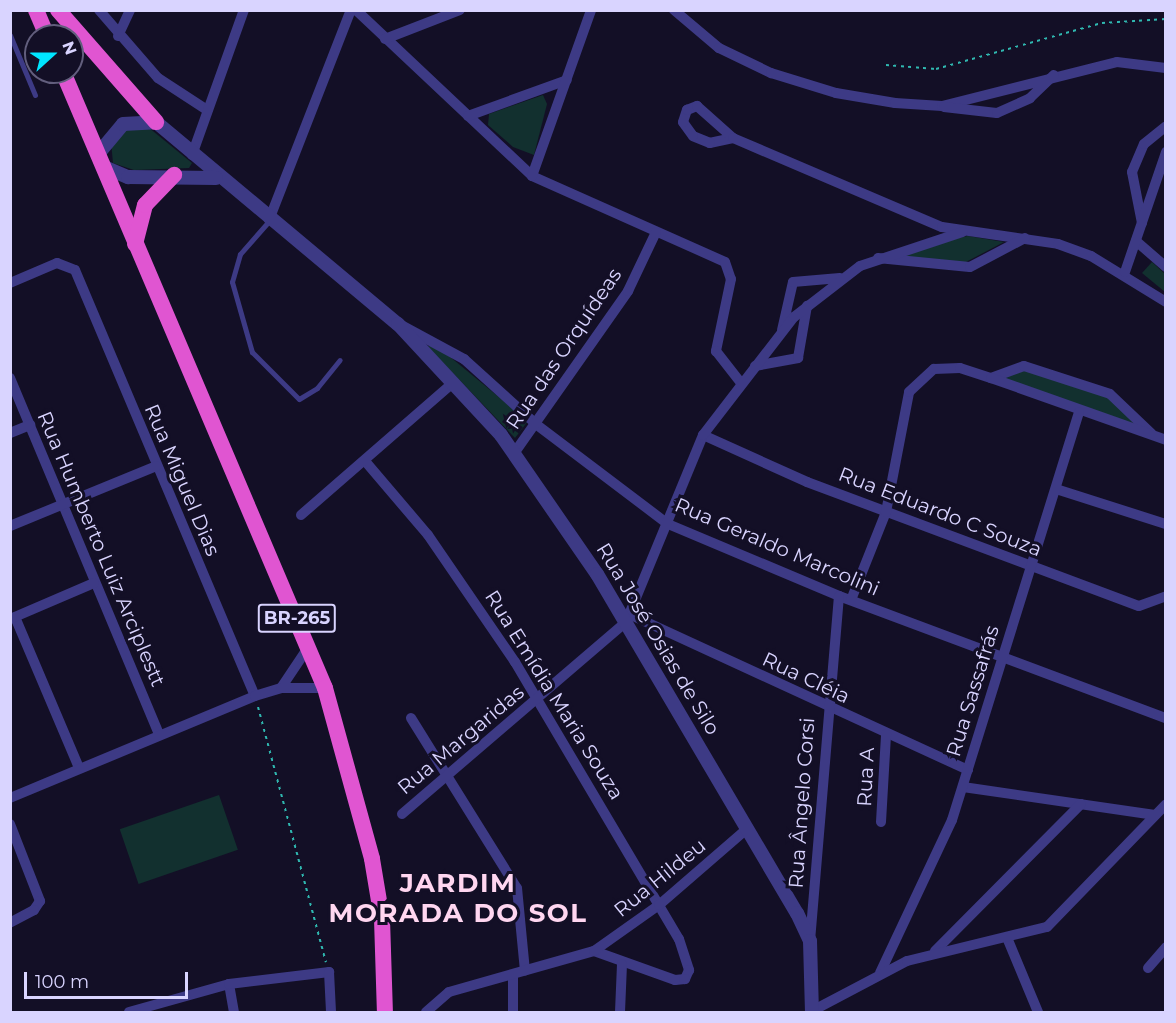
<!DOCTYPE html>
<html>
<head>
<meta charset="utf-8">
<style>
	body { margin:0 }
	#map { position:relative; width:1176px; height:1023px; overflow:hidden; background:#130f26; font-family:Montserrat,sans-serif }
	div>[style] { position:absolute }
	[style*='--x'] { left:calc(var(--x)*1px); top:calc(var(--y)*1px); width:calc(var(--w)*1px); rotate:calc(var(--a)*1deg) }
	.green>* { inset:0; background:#12302f; transform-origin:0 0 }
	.path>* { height:2px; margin-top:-1px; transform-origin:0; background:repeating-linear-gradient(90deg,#2fb8b0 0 3px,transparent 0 7.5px) }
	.service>* { height:5px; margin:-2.5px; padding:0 2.5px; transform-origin:2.5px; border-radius:2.5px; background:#3d3a85 }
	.minor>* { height:10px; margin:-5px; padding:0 5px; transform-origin:5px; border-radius:5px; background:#3d3a85 }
	.tertiary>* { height:14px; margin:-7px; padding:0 7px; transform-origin:7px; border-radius:7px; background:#3d3a85 }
	.trunk>* { height:16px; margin:-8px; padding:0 8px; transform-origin:8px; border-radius:8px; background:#e055d1 }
	span { translate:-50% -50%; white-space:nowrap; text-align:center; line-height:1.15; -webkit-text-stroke:6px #130f26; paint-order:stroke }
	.shield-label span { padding:2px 4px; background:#130f26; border:2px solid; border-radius:4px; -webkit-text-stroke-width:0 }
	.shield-label { font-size:18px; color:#d9d4ff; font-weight:700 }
	.street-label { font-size:20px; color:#d9d4ff }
	.district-label { font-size:26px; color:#ffd6f0; font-weight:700; letter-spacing:1.5px }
	.frame { position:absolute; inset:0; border:12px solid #d9d4ff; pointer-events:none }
	.north { position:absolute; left:24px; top:24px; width:60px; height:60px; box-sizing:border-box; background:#130f26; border:2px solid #625e7d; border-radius:50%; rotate:69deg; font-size:16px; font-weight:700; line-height:24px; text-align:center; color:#d9d4ff }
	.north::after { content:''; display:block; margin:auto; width:21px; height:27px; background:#00e5ff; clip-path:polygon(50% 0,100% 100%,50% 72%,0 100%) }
	.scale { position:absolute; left:24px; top:972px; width:164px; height:27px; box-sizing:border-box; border:3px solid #d9d4ff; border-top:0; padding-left:8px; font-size:18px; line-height:21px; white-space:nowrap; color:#d9d4ff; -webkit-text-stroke:4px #130f26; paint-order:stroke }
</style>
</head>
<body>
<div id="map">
	<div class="green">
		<i style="clip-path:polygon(543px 95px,547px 104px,534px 155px,513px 147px,488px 125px,489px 114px)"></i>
		<i style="clip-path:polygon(148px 127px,192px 163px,189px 168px,134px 170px,113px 163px,111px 142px,127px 129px)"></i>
		<i style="clip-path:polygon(968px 236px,1004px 242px,964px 263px,895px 257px,916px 246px)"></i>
		<i style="clip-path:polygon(1152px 262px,1165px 274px,1165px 292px,1142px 273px)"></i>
		<i style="clip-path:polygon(432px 342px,528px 421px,515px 438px,428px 347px)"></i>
		<i style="clip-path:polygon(1026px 370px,1114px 398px,1136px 426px,1000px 379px)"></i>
		<i style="left:219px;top:795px;width:58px;height:105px;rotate:71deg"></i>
	</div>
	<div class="path">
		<i style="--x:886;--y:65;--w:50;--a:4.6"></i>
		<i style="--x:936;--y:69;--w:172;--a:-15.5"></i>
		<i style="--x:1102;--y:23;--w:64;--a:-3.6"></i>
		<i style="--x:258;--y:707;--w:264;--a:75.1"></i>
	</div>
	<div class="service">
		<i style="--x:10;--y:35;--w:65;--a:67.4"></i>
		<i style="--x:269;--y:221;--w:44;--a:131.3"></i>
		<i style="--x:240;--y:254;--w:29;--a:106"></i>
		<i style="--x:232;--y:282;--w:73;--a:74.1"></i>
		<i style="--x:252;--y:352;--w:66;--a:45"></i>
		<i style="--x:299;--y:399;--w:21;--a:-31"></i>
		<i style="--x:317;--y:388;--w:36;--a:-51"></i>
	</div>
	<div class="minor">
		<i style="--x:99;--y:10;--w:90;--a:49.1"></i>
		<i style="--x:158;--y:78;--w:59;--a:33.1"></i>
		<i style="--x:356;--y:10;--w:242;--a:43.3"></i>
		<i style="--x:532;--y:176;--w:211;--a:24"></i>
		<i style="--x:725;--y:262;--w:18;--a:71"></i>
		<i style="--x:731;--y:279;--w:74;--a:101.8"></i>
		<i style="--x:716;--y:351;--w:39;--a:52"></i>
		<i style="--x:674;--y:10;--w:59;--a:40.2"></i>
		<i style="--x:719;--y:48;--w:58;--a:25.7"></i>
		<i style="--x:771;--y:73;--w:68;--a:17.1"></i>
		<i style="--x:836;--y:93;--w:60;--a:9.6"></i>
		<i style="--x:895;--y:103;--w:47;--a:3.7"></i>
		<i style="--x:942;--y:106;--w:180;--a:-14.1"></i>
		<i style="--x:1117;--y:62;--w:49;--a:7"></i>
		<i style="--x:118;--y:36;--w:29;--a:-65"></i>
		<i style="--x:385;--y:39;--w:80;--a:-21.1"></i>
		<i style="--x:944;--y:107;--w:53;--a:6.5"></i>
		<i style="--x:997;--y:113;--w:36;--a:-24"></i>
		<i style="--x:1030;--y:98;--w:33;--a:-44"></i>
		<i style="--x:468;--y:116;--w:105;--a:-20"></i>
		<i style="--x:733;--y:138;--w:24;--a:168"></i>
		<i style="--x:710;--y:143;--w:18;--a:-158"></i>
		<i style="--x:693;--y:136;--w:17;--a:-126"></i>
		<i style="--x:683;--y:122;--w:13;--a:-72"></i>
		<i style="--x:687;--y:110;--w:11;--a:-22"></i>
		<i style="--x:697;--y:106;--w:48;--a:41.6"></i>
		<i style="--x:733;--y:138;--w:227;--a:23.1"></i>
		<i style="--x:942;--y:227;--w:117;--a:8.3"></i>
		<i style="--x:1058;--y:244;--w:35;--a:20"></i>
		<i style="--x:1091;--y:256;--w:88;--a:31.5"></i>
		<i style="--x:192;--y:155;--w:154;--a:-70.3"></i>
		<i style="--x:532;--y:176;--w:176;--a:-70.4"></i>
		<i style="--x:269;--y:220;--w:225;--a:-68.7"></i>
		<i style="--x:1142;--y:223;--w:52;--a:-101.1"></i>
		<i style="--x:1132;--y:172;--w:30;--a:-67"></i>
		<i style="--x:1144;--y:144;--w:28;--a:-39"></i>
		<i style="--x:1136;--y:241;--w:40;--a:41"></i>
		<i style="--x:878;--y:258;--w:92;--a:5.6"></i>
		<i style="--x:970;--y:267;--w:62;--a:-27.8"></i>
		<i style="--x:1125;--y:272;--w:127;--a:-71.1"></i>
		<i style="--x:10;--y:283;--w:51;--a:-23.1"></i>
		<i style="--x:57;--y:263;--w:19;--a:21"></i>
		<i style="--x:75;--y:270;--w:462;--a:67.1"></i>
		<i style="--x:401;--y:325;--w:72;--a:28.4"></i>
		<i style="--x:464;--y:359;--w:98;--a:42.1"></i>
		<i style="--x:537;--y:425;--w:164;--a:37.1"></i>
		<i style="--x:668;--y:524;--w:186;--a:22.8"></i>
		<i style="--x:839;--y:596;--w:349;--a:20.5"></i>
		<i style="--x:782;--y:330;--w:49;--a:-77.1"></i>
		<i style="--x:793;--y:282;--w:47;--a:-4.9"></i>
		<i style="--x:755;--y:366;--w:44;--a:-10.5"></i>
		<i style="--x:798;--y:358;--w:53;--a:-80.2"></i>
		<i style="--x:10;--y:378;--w:387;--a:67.3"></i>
		<i style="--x:991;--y:378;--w:35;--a:-20"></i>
		<i style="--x:1024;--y:366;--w:90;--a:18"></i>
		<i style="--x:1110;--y:394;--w:57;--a:43.6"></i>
		<i style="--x:10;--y:433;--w:22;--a:-22"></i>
		<i style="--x:703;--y:435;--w:114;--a:24.3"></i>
		<i style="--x:807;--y:482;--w:354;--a:20.5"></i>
		<i style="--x:1139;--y:606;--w:29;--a:-20"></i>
		<i style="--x:515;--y:452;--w:197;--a:-54.9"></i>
		<i style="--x:628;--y:291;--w:65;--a:-64.6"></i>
		<i style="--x:365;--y:461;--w:97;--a:49.6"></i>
		<i style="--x:428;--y:535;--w:154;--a:55.6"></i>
		<i style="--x:515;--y:662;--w:322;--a:59.4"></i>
		<i style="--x:679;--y:939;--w:33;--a:72"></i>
		<i style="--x:689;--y:970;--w:10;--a:114"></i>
		<i style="--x:685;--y:979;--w:10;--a:174"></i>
		<i style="--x:675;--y:980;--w:86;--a:-160.3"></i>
		<i style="--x:1056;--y:489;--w:115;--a:17.7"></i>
		<i style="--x:301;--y:515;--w:203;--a:-41"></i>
		<i style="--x:10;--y:526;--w:158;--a:-22.3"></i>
		<i style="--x:851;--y:600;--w:95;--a:-68.3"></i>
		<i style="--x:886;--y:512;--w:122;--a:-79.1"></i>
		<i style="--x:909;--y:392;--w:34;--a:-43"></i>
		<i style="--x:934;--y:369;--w:26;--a:-2"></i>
		<i style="--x:960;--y:368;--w:33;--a:18"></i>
		<i style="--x:991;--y:378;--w:186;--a:19.5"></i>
		<i style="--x:631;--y:615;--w:371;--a:24.7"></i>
		<i style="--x:15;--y:617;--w:164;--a:67"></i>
		<i style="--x:10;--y:619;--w:91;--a:-23.2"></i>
		<i style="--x:281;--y:688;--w:50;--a:-56.3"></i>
		<i style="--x:411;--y:718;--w:200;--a:58.1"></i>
		<i style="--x:517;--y:888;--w:83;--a:84.5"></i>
		<i style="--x:963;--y:787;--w:194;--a:8.3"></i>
		<i style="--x:10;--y:798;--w:265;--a:-22.6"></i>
		<i style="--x:255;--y:696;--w:27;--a:-17"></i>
		<i style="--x:281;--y:688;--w:44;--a:0"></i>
		<i style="--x:402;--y:814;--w:295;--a:-40.6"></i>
		<i style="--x:626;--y:622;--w:202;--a:-67.6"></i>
		<i style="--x:703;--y:435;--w:149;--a:-52.4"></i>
		<i style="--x:794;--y:317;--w:83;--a:-37.7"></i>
		<i style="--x:860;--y:266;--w:108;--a:-18.3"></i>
		<i style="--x:881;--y:822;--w:88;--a:-86.7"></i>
		<i style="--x:10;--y:824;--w:83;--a:68.7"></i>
		<i style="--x:40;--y:901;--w:11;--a:124"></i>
		<i style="--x:34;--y:910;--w:27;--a:152"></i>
		<i style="--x:1008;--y:940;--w:78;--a:67.4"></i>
		<i style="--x:810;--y:941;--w:346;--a:-85.2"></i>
		<i style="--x:935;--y:951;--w:207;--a:-45.2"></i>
		<i style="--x:1148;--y:968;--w:28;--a:-49"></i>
		<i style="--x:880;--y:973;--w:169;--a:-64.8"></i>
		<i style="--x:952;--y:820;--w:427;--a:-72.7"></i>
		<i style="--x:513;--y:976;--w:36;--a:90"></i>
		<i style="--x:229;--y:984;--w:28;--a:80"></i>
		<i style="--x:812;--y:1011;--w:107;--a:-27.8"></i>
		<i style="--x:907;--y:961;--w:144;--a:-13.7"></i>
		<i style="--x:1047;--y:927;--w:171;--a:-45.9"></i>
		<i style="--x:129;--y:1012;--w:104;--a:-15.6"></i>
		<i style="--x:229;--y:984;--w:101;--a:-6.8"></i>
		<i style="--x:329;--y:972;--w:40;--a:87.1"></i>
		<i style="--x:426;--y:1012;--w:30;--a:-41"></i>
		<i style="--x:449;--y:992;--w:151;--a:-15.8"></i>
		<i style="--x:594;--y:951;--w:80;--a:-35.3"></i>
		<i style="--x:659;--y:905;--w:118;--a:-40.9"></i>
		<i style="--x:620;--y:1012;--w:48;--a:-87.6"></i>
	</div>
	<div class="tertiary">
		<i style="--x:98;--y:154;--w:39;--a:-50"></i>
		<i style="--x:123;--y:124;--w:33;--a:-3"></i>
		<i style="--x:156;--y:122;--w:315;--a:39.9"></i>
		<i style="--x:398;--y:324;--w:151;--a:47.1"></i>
		<i style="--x:501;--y:435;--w:169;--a:55.4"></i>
		<i style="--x:597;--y:574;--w:394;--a:59.5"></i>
		<i style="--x:797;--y:913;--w:31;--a:65"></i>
		<i style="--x:810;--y:941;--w:71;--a:88.4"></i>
		<i style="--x:104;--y:167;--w:26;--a:23"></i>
		<i style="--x:128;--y:177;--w:88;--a:0.7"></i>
	</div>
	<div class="trunk">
		<i style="--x:36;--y:10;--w:28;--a:67"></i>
		<i style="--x:58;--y:10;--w:149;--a:48.8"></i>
		<i style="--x:63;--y:72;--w:669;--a:66.96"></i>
		<i style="--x:325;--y:688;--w:177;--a:74.6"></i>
		<i style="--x:372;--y:859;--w:61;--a:80.5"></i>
		<i style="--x:382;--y:919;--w:93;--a:88.2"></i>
		<i style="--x:135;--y:244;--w:40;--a:-75.6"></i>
		<i style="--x:145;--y:205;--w:42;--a:-46"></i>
	</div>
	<div class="shield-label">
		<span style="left:297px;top:618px">BR-265</span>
	</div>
	<div class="street-label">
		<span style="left:564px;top:349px;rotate:-56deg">Rua das Orquídeas</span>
		<span style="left:182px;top:480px;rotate:67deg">Rua Miguel Dias</span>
		<span style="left:940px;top:512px;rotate:21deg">Rua Eduardo C Souza</span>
		<span style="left:777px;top:547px;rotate:23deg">Rua Geraldo Marcolini</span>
		<span style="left:101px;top:549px;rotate:67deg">Rua Humberto Luiz Arciplestt</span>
		<span style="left:658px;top:639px;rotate:59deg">Rua José Osias de Silo</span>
		<span style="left:806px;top:678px;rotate:25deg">Rua Cléia</span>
		<span style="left:973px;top:691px;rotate:-73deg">Rua Sassafrás</span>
		<span style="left:554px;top:695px;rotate:58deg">Rua Emídia Maria Souza</span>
		<span style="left:461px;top:740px;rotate:-40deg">Rua Margaridas</span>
		<span style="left:866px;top:777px;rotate:-87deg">Rua A</span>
		<span style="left:802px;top:803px;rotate:-86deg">Rua Ângelo Corsi</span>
		<span style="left:660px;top:878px;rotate:-39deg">Rua Hildeu</span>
	</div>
	<div class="district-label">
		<span style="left:458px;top:899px">JARDIM<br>MORADA DO SOL</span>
	</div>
	<div class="frame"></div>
	<div class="north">N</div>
	<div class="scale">100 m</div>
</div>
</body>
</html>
